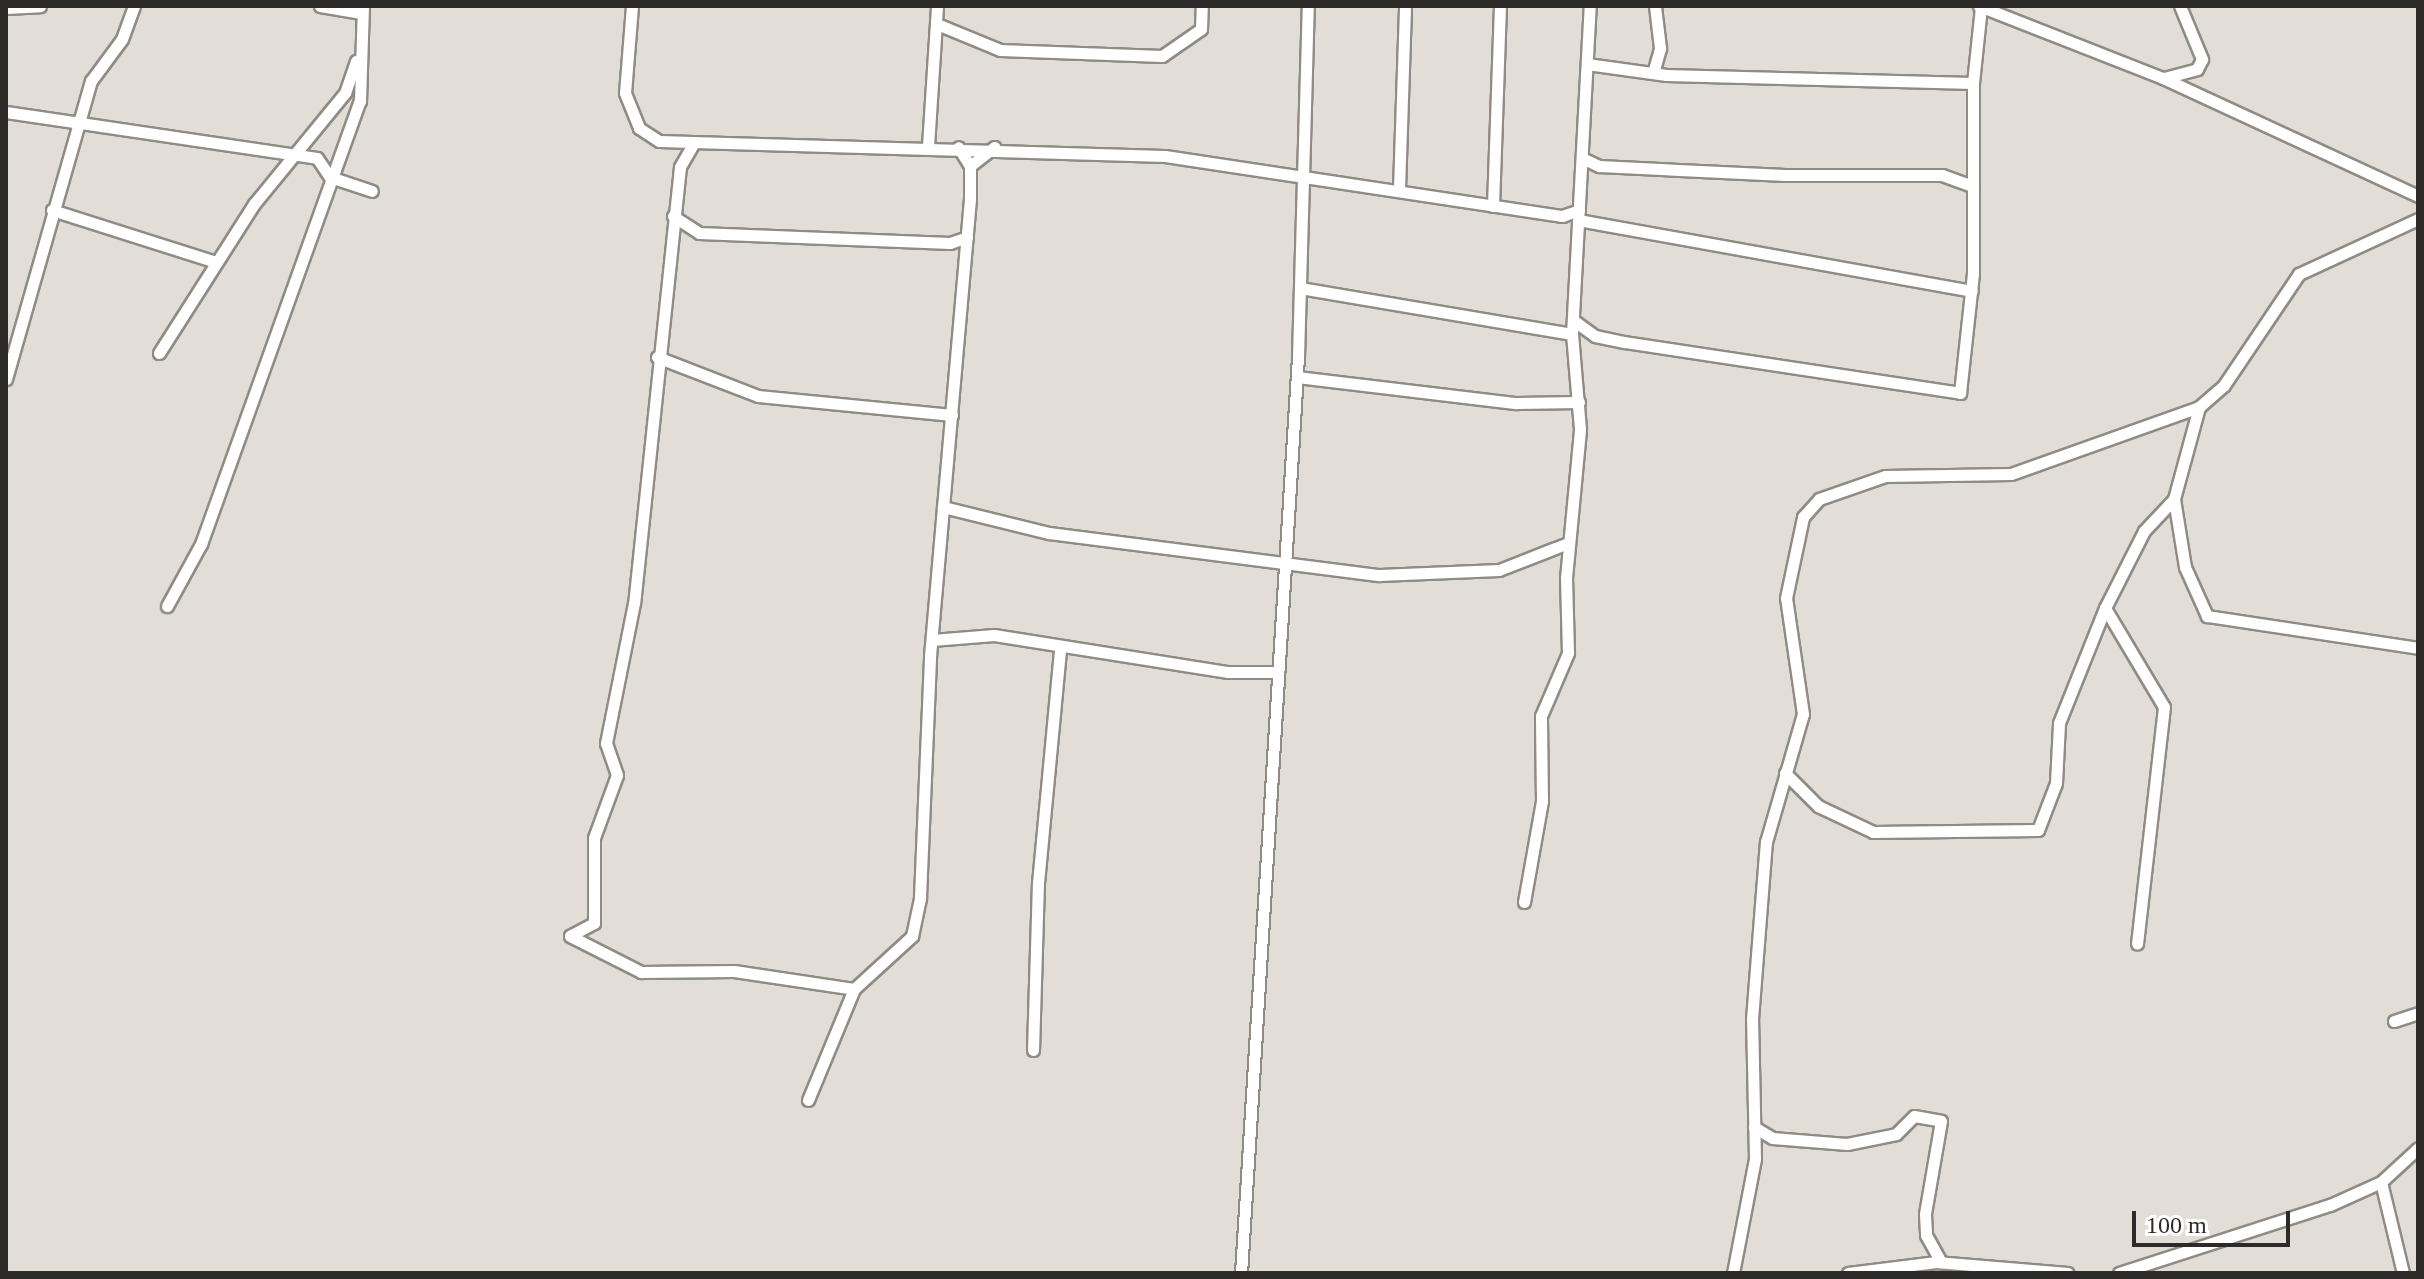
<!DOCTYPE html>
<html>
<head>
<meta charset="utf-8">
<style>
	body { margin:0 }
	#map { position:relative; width:2424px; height:1279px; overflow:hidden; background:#e2ded7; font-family:"Times New Roman",serif }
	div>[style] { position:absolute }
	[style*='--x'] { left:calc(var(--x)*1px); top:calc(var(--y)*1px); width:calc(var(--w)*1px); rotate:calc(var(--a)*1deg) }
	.roads { filter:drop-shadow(2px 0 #8f8b85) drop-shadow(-2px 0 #8f8b85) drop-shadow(0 2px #8f8b85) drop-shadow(0 -2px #8f8b85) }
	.street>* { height:11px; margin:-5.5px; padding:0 5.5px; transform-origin:5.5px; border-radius:5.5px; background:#fff }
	span { translate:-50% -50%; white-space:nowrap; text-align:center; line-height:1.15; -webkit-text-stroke:6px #fff; paint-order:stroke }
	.frame { position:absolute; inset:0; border:8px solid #2d2b29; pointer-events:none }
	.scale { position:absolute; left:2132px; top:1211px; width:158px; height:36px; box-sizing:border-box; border:4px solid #2d2b29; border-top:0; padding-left:10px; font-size:24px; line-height:28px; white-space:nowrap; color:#2d2b29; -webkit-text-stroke:6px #fff; paint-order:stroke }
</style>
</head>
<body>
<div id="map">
	<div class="roads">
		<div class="street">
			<i style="--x:320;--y:6;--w:42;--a:9.7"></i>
			<i style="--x:632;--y:6;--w:87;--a:94.6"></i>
			<i style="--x:625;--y:93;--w:38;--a:68"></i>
			<i style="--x:639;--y:128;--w:24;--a:33"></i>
			<i style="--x:659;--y:141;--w:506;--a:1.7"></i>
			<i style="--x:1165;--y:156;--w:402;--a:8.6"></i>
			<i style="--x:1562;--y:216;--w:18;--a:-19"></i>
			<i style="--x:1979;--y:6;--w:198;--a:21.4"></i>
			<i style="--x:2163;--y:78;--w:281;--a:24.8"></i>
			<i style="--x:6;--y:8;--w:34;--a:-3"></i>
			<i style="--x:937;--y:24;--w:68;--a:22.4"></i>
			<i style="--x:1000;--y:50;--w:162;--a:2.1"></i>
			<i style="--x:1162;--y:56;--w:47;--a:-34.7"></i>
			<i style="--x:1201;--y:29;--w:23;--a:-88"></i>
			<i style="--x:1587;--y:64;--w:80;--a:7.9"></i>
			<i style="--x:1666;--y:75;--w:307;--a:1.5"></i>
			<i style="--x:1653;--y:73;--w:26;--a:-74"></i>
			<i style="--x:1660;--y:48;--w:42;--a:-96.8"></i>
			<i style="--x:2164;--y:78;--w:34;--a:-15"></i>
			<i style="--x:2197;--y:69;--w:11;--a:-63"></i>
			<i style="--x:2202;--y:59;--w:57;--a:-112.5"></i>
			<i style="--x:6;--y:112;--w:314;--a:8.4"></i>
			<i style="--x:317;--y:158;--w:23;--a:56"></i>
			<i style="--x:330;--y:177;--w:44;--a:18.4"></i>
			<i style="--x:692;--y:146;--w:24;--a:120"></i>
			<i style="--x:680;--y:167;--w:438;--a:96"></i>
			<i style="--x:634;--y:603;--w:143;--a:101.3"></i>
			<i style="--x:606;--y:743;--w:34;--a:71"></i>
			<i style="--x:617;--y:775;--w:67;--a:110.1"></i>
			<i style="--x:594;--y:838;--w:85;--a:90"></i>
			<i style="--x:594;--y:923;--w:27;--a:152"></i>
			<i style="--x:570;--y:936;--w:80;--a:26.9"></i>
			<i style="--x:641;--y:972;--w:93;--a:-0.6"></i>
			<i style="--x:734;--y:971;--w:121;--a:8.5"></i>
			<i style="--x:928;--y:146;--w:140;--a:-86.3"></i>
			<i style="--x:1584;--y:159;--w:17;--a:25"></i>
			<i style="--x:1599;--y:166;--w:186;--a:2.8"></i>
			<i style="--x:1785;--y:175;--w:157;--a:0"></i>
			<i style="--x:1942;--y:175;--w:33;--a:20"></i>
			<i style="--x:970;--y:166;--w:31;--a:-38"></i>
			<i style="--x:1399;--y:189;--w:183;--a:-88.1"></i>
			<i style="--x:1493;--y:206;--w:200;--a:-88"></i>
			<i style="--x:52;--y:210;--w:172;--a:17.6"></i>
			<i style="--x:673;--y:216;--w:31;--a:33"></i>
			<i style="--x:699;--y:233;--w:251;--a:2.3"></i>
			<i style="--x:950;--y:243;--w:18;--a:-19"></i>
			<i style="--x:1578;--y:220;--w:400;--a:10.2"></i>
			<i style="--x:1300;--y:288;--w:276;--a:9.6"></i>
			<i style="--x:1573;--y:320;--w:27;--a:36"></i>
			<i style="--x:1595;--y:336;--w:30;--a:12"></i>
			<i style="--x:1624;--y:342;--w:340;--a:8.6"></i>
			<i style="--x:1960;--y:393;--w:121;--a:-83.8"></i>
			<i style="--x:1973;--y:273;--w:190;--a:-90"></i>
			<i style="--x:1973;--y:83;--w:76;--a:-84"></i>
			<i style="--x:159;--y:353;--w:177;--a:-57.5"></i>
			<i style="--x:254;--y:204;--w:144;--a:-50.7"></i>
			<i style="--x:345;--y:93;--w:34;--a:-71"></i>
			<i style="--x:657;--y:357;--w:108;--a:21.1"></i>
			<i style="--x:758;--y:396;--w:195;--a:5.6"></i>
			<i style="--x:1297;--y:377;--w:221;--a:6.8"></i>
			<i style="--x:1516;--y:403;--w:63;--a:-0.9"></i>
			<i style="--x:6;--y:379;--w:310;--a:-74.1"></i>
			<i style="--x:91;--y:81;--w:52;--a:-53.6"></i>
			<i style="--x:122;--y:39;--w:35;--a:-70"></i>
			<i style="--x:2199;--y:407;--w:95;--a:105.2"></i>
			<i style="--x:2174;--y:499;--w:69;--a:80.8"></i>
			<i style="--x:2185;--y:567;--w:54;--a:65.8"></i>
			<i style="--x:2207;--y:616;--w:213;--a:8.6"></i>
			<i style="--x:943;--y:507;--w:109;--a:13.8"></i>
			<i style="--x:1049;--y:533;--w:333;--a:7.3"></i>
			<i style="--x:1379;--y:575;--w:120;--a:-2.4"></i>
			<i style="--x:1499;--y:570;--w:74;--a:-21.4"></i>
			<i style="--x:167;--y:606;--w:71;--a:-61.3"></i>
			<i style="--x:201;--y:544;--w:471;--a:-70.3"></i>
			<i style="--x:360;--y:101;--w:95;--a:-88.2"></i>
			<i style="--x:2105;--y:608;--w:115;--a:59.2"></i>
			<i style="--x:2164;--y:707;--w:238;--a:96.5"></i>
			<i style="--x:932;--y:640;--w:62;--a:-4.6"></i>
			<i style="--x:994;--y:635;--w:237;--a:9"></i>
			<i style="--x:1228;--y:672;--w:49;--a:0"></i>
			<i style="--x:1785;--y:773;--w:47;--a:45"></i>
			<i style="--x:1818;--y:806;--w:61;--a:25.3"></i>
			<i style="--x:1873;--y:832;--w:165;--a:-0.7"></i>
			<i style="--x:2038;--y:830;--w:50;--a:-69"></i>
			<i style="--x:2056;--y:783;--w:60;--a:-87.1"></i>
			<i style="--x:2059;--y:723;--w:124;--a:-68.2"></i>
			<i style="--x:2105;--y:608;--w:86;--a:-63.1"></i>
			<i style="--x:2144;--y:531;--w:44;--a:-46.8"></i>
			<i style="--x:1524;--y:902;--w:103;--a:-79.9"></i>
			<i style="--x:1542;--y:801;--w:85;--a:-90.7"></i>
			<i style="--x:1541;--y:716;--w:69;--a:-66.8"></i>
			<i style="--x:1568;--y:653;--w:75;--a:-91.5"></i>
			<i style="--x:1566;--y:578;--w:150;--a:-84.6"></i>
			<i style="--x:1580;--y:429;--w:95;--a:-94.8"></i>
			<i style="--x:1572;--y:334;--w:328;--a:-86.9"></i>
			<i style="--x:2394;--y:1021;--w:25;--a:-18"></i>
			<i style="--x:1033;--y:1050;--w:167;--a:-88.3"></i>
			<i style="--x:1038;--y:883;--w:234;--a:-84.6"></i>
			<i style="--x:808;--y:1100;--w:120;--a:-67.5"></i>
			<i style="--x:854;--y:989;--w:79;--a:-42.4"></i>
			<i style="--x:912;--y:936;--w:40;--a:-78"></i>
			<i style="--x:920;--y:897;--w:241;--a:-87.6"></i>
			<i style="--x:930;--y:656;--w:459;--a:-85"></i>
			<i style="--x:970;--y:199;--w:33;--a:-90"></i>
			<i style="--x:970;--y:166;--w:22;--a:-122"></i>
			<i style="--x:1754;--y:1127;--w:21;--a:31"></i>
			<i style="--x:1772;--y:1138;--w:75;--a:4.6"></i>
			<i style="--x:1847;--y:1144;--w:50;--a:-11.5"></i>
			<i style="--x:1896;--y:1134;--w:25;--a:-45"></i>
			<i style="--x:1914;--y:1116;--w:27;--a:10"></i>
			<i style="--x:1941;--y:1121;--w:94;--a:99.8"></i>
			<i style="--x:1925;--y:1214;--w:21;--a:87"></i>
			<i style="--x:1926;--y:1235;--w:31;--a:61"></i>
			<i style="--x:2381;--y:1182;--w:94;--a:76.4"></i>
			<i style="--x:1241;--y:1273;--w:918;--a:-86.44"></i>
			<i style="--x:1298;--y:357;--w:351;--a:-88.4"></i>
			<i style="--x:1733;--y:1273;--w:116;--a:-79.1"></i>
			<i style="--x:1755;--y:1159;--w:140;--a:-91.2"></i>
			<i style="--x:1752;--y:1019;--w:178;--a:-85.5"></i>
			<i style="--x:1766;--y:842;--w:133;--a:-73.9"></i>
			<i style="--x:1803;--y:714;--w:117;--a:-98.3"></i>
			<i style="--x:1786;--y:598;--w:83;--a:-78.1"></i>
			<i style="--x:1803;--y:517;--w:24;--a:-48"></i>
			<i style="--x:1819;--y:499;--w:70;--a:-19.2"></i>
			<i style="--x:1885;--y:476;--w:126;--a:-0.9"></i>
			<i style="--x:2011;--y:474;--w:200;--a:-19.6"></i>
			<i style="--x:2199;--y:407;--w:33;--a:-41"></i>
			<i style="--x:2224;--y:385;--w:134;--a:-56"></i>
			<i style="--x:2299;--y:274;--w:131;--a:-24.8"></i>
			<i style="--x:1848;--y:1273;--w:89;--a:-7.1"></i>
			<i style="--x:1936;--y:1262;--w:132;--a:4.8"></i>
			<i style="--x:2119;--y:1273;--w:222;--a:-17.9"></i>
			<i style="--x:2330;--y:1205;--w:56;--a:-24.3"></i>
			<i style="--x:2381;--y:1182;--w:50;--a:-42.6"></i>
		</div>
	</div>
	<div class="frame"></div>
	<div class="scale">100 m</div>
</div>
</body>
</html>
